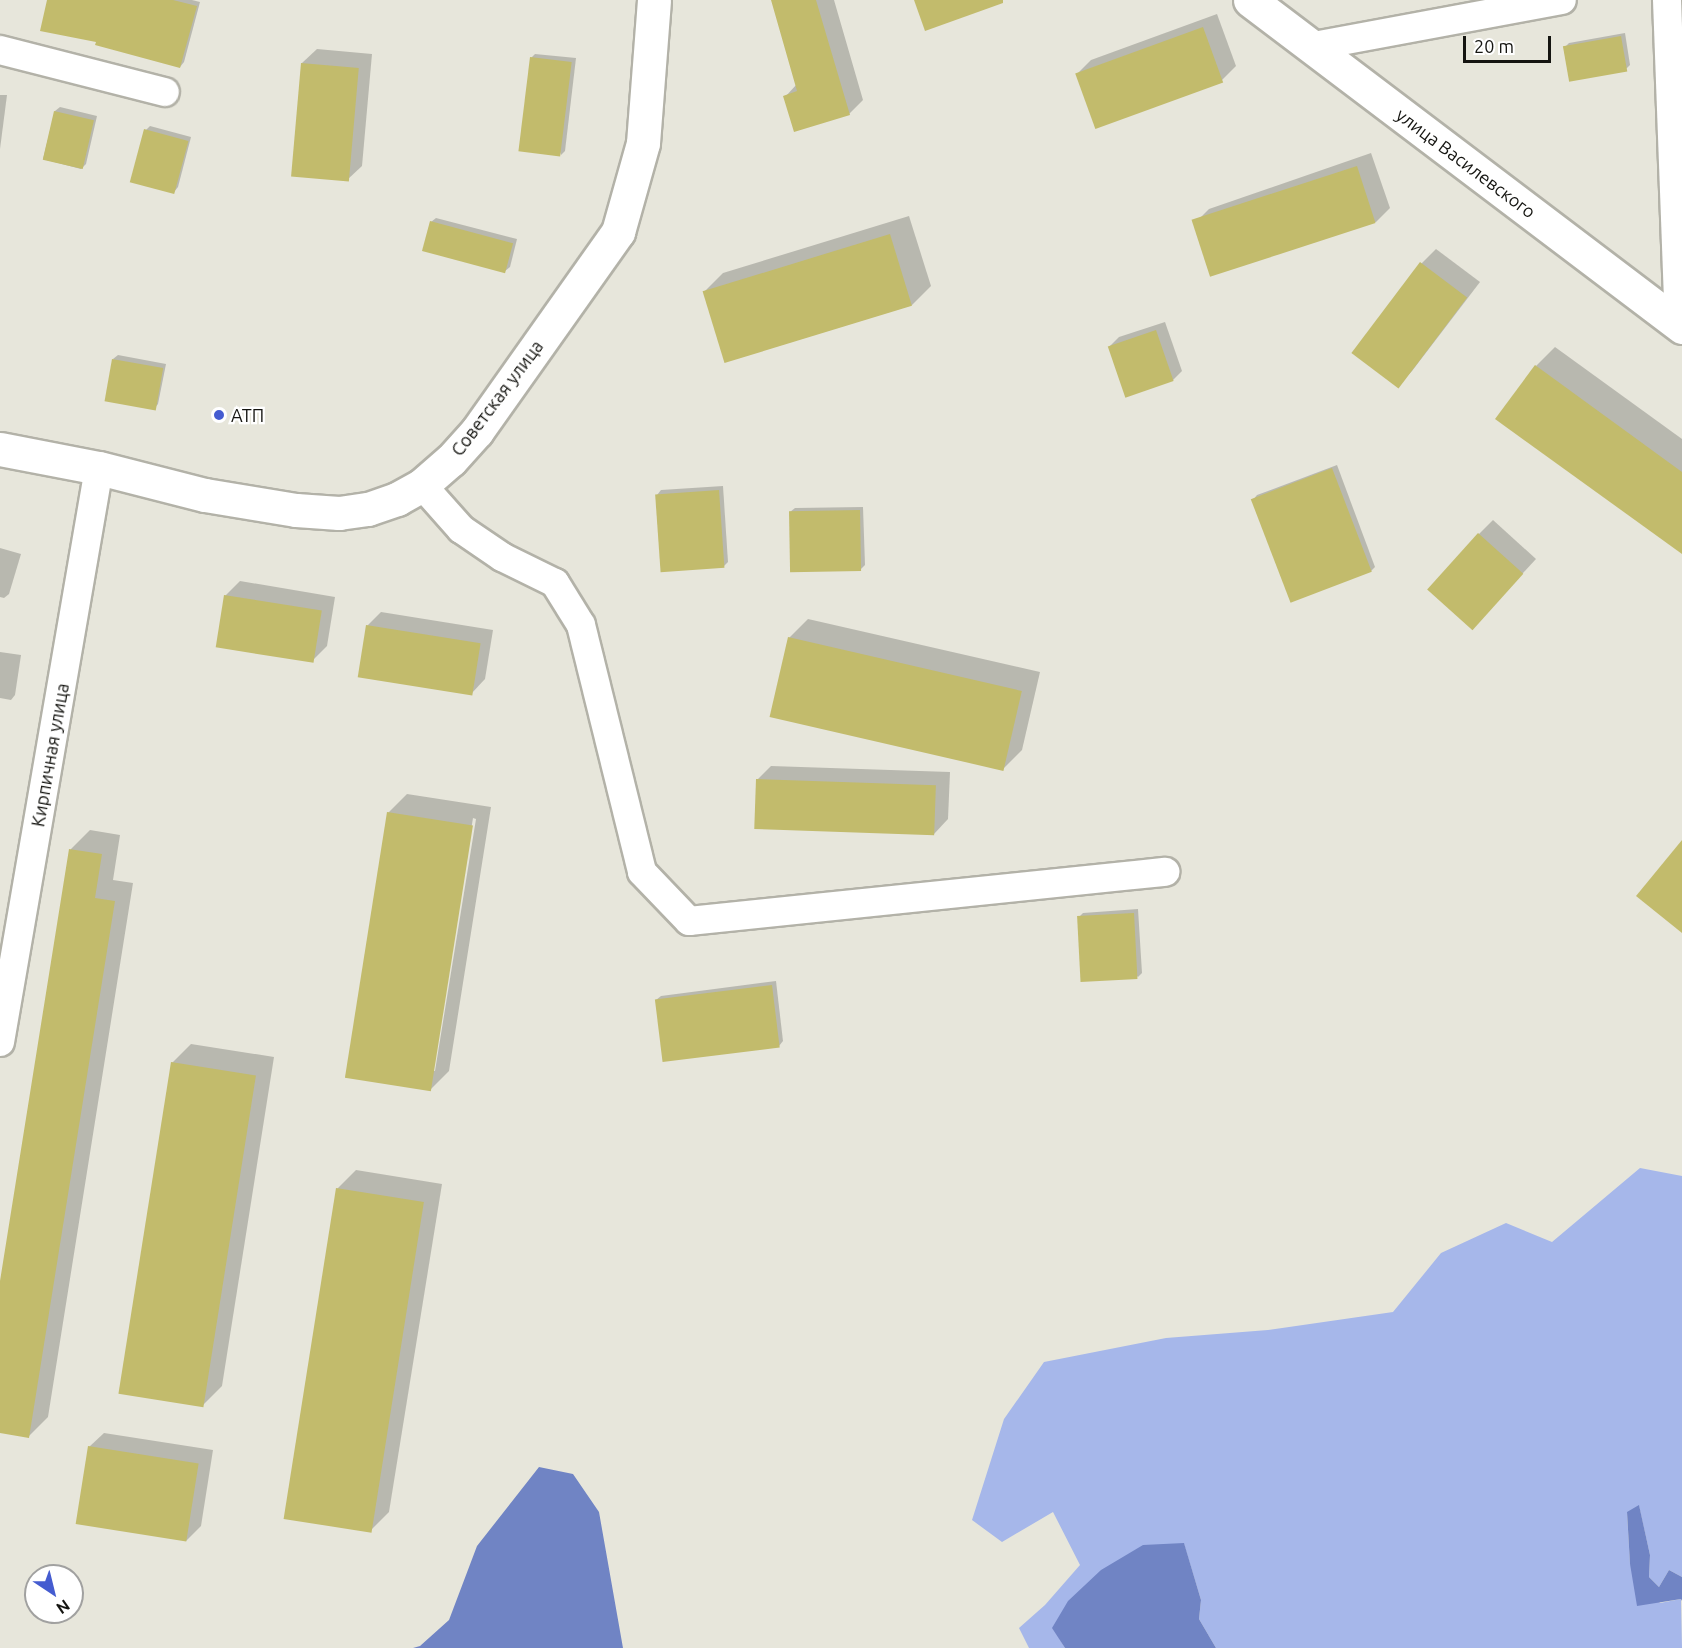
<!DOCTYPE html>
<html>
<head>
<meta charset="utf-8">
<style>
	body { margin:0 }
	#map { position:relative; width:1682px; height:1648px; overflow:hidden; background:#e7e6db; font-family:Ubuntu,sans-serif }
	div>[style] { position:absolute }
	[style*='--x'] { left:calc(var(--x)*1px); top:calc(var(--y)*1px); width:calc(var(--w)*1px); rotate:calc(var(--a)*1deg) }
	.green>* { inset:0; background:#a6b7ea }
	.water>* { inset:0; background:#7084c4 }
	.shadow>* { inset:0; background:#0003 }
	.building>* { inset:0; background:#c2bb6c; transform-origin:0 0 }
	.roads { filter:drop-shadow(2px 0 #b3b2a8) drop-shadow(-2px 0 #b3b2a8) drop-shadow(0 2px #b3b2a8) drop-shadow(0 -2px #b3b2a8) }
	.minor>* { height:28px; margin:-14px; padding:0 14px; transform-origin:14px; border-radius:14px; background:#fff }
	.tertiary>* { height:33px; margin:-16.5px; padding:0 16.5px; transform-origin:16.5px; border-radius:16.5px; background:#fff }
	.secondary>* { height:33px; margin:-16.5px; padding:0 16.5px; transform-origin:16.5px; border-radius:16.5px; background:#fff }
	.dots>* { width:16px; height:16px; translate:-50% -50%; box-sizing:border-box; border:3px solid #fff; border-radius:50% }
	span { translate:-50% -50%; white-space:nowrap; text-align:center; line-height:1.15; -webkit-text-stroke:4.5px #fff; paint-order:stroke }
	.street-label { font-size:18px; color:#151511 }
	.poi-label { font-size:18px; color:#151511 }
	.left { translate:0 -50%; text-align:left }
	.north { position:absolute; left:24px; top:1564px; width:60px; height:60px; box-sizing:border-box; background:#fff; border:2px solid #a1a1a0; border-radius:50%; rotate:145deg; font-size:16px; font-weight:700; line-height:24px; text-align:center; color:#151511 }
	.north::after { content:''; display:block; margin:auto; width:21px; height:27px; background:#455cd0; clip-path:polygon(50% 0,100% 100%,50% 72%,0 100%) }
	.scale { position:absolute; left:1463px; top:36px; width:88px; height:27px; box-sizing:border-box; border:3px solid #151511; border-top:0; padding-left:8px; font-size:18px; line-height:21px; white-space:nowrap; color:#151511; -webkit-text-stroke:4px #fff; paint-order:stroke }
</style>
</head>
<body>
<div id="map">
	<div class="green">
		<i style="clip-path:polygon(1640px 1168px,1682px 1176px,1682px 1577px,1669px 1570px,1659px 1587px,1649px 1577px,1650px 1555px,1639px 1506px,1627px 1513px,1630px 1564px,1660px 1603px,1681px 1599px,1682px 1648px,1216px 1648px,1199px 1619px,1201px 1600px,1184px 1544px,1053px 1628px,1065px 1648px,1029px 1648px,1019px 1628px,1045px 1605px,1080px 1565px,1053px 1512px,1002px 1542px,972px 1520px,1004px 1419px,1044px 1362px,1166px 1338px,1268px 1330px,1393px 1312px,1441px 1253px,1506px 1223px,1552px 1242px)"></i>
	</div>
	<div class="water">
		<i style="clip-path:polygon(539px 1467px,573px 1474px,599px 1512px,623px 1648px,413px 1648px,420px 1646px,449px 1620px,477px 1546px)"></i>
		<i style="clip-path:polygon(1639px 1505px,1650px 1555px,1649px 1577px,1659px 1587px,1669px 1570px,1682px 1577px,1682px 1601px,1681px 1599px,1637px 1606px,1630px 1564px,1627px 1512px)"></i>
		<i style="clip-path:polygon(1184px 1543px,1201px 1600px,1199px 1619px,1216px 1648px,1065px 1648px,1052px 1628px,1068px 1601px,1101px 1570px,1143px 1545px)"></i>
	</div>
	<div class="shadow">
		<i style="clip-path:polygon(48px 0,192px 0,200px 2px,184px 62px,180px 67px,97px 41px)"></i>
		<i style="clip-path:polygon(772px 0,834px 0,863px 100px,849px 114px,785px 97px,797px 84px)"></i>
		<i style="clip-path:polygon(1217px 14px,1236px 66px,1222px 80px,1077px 74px,1091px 60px)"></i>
		<i style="clip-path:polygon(1625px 33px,1630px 65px,1626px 69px,1565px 47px,1569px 43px)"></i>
		<i style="clip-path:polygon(317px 49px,372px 54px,362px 166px,347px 180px,302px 63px)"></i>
		<i style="clip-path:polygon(535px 54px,576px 58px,565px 151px,561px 155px,531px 58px)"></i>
		<i style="clip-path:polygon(0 95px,7px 95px,0 149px)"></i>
		<i style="clip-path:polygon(60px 107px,97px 116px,86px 164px,81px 169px,43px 159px,55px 111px)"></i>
		<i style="clip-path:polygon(150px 126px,191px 137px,178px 187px,174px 192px,146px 130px)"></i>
		<i style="clip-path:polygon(1371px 153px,1390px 208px,1376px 222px,1195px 223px,1209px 209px)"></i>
		<i style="clip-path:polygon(909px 216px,931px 286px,912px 305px,725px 362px,704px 292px,723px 273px)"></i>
		<i style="clip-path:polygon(436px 218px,517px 239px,510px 267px,505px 271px,431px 222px)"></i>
		<i style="clip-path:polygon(1436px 249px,1480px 282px,1412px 371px,1398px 386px,1354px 352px,1422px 263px)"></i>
		<i style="clip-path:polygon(1165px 322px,1182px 371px,1173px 380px,1110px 346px,1119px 337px)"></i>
		<i style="clip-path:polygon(1555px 347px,1682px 439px,1682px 552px,1536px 366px)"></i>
		<i style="clip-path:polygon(118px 355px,166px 364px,158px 404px,154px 409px,113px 359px)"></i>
		<i style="clip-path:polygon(1337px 465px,1375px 567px,1371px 571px,1253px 500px,1257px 495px)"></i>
		<i style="clip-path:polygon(723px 486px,728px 562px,723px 567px,657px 495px,661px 490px)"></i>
		<i style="clip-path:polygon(863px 507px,865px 565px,860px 570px,790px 512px,795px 508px)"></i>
		<i style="clip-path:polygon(1493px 520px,1536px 559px,1486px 613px,1479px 534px)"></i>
		<i style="clip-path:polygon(0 548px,21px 554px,9px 594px,4px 598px,0 597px)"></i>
		<i style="clip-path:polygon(240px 581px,335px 597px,327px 646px,313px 660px,225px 596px)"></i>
		<i style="clip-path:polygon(381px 612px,493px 630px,485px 679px,471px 694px,367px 626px)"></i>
		<i style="clip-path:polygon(808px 619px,1040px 672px,1022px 750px,1003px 769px,789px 638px)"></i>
		<i style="clip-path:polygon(0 652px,21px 655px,15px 695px,11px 700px,0 698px)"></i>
		<i style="clip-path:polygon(771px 766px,950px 772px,948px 819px,934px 834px,757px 780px)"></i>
		<i style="clip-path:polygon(evenodd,407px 794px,491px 807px,449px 1071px,430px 1090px,388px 813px,407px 794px,473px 818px,476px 819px,435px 1071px,432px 1071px,473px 818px)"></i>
		<i style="clip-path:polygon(90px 830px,120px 835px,113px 880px,133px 883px,48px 1417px,29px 1436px,0 1431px,0 1290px,71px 849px)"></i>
		<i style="clip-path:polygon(1138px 909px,1142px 973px,1138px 977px,1079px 917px,1083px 913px)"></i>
		<i style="clip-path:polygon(776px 981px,783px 1041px,779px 1046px,656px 1000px,661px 996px)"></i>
		<i style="clip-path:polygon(191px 1044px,274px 1057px,222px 1386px,203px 1405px,172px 1063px)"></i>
		<i style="clip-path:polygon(356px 1170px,442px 1184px,389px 1512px,370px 1531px,337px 1189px)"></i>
		<i style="clip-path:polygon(104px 1433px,213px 1450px,201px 1526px,186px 1541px,89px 1447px)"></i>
	</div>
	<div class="building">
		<i style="clip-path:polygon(47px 0,173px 0,197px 6px,180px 68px,95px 45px,96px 42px,40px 31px)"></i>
		<i style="clip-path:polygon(771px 0,816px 0,850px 115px,794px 132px,783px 96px,797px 91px)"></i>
		<i style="clip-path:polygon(914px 0,1003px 0,1003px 3px,925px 31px)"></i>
		<i style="left:1203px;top:27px;width:59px;height:136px;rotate:70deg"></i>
		<i style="left:1621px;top:36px;width:36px;height:59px;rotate:80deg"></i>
		<i style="left:530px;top:57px;width:42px;height:95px;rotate:7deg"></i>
		<i style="left:301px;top:63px;width:58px;height:114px;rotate:5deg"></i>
		<i style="left:54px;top:111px;width:41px;height:50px;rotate:13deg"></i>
		<i style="left:144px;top:129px;width:46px;height:55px;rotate:15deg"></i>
		<i style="left:1357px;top:166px;width:60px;height:174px;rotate:72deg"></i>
		<i style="left:430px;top:221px;width:86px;height:31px;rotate:15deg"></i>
		<i style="left:890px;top:234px;width:75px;height:196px;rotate:73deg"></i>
		<i style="left:1420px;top:262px;width:59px;height:114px;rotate:37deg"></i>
		<i style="left:1156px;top:330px;width:54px;height:51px;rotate:71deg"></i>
		<i style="left:112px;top:359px;width:52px;height:43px;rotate:10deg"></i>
		<i style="clip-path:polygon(1535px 365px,1682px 472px,1682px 554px,1495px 419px)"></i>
		<i style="left:1332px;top:468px;width:111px;height:87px;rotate:69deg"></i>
		<i style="left:719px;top:490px;width:78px;height:64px;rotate:86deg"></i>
		<i style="left:860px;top:510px;width:61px;height:71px;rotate:89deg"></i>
		<i style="left:1478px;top:533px;width:61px;height:76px;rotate:42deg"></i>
		<i style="left:224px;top:595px;width:99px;height:53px;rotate:9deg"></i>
		<i style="left:366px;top:625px;width:116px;height:53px;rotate:9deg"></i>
		<i style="left:788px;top:637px;width:240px;height:82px;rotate:13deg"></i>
		<i style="left:756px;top:779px;width:180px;height:50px;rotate:2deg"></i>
		<i style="left:387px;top:812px;width:87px;height:269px;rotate:9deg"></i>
		<i style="clip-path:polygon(1682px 840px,1682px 933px,1636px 896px)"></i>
		<i style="clip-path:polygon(69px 849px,102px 854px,95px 898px,115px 901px,29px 1438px,0 1433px,0 1281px)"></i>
		<i style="left:1134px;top:913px;width:66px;height:57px;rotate:87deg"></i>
		<i style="left:772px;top:985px;width:63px;height:118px;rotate:83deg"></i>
		<i style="left:171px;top:1062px;width:86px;height:336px;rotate:9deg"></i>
		<i style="left:336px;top:1188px;width:89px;height:335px;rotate:9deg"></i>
		<i style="left:88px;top:1446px;width:112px;height:79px;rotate:9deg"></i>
	</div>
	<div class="roads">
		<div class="minor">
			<i style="--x:1667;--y:0;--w:325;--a:87.9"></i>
			<i style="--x:1314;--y:46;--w:252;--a:-10.5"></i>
			<i style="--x:0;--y:50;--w:170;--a:14.3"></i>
			<i style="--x:422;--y:485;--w:59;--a:48.4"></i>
			<i style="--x:461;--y:529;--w:50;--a:34.3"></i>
			<i style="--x:502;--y:557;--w:59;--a:26.1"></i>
			<i style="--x:555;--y:583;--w:49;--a:58.2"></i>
			<i style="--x:581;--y:625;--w:254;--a:76.1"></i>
			<i style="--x:642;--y:872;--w:68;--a:46.2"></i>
			<i style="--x:689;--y:921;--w:479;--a:-5.9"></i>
			<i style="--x:0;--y:1042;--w:582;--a:-80.21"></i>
		</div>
		<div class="tertiary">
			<i style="--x:0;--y:449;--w:101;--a:10.9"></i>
			<i style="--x:99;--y:468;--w:109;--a:14.3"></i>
			<i style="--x:205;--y:495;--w:92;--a:9.4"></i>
			<i style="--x:296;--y:510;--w:43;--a:4"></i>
			<i style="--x:339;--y:513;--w:29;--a:-8"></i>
			<i style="--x:368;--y:509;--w:31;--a:-19"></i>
			<i style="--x:397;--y:499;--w:29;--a:-29"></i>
			<i style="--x:422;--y:485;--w:38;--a:-41"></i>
			<i style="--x:451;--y:460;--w:39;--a:-48"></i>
			<i style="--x:477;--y:431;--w:244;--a:-54.7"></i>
			<i style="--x:618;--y:232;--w:92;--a:-74.3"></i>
			<i style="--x:643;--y:143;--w:143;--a:-85.6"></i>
		</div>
		<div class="secondary">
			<i style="--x:1250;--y:0;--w:542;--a:37.12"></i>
		</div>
	</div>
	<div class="dots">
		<i style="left:219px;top:415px;background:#455cd0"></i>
	</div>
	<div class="street-label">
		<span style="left:1466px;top:163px;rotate:37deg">улица Василевского</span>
		<span style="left:497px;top:398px;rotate:-53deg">Советская улица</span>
		<span style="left:50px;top:755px;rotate:-80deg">Кирпичная улица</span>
	</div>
	<div class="poi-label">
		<span class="left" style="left:231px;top:415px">АТП</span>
	</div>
	<div class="north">N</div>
	<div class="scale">20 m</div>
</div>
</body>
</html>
